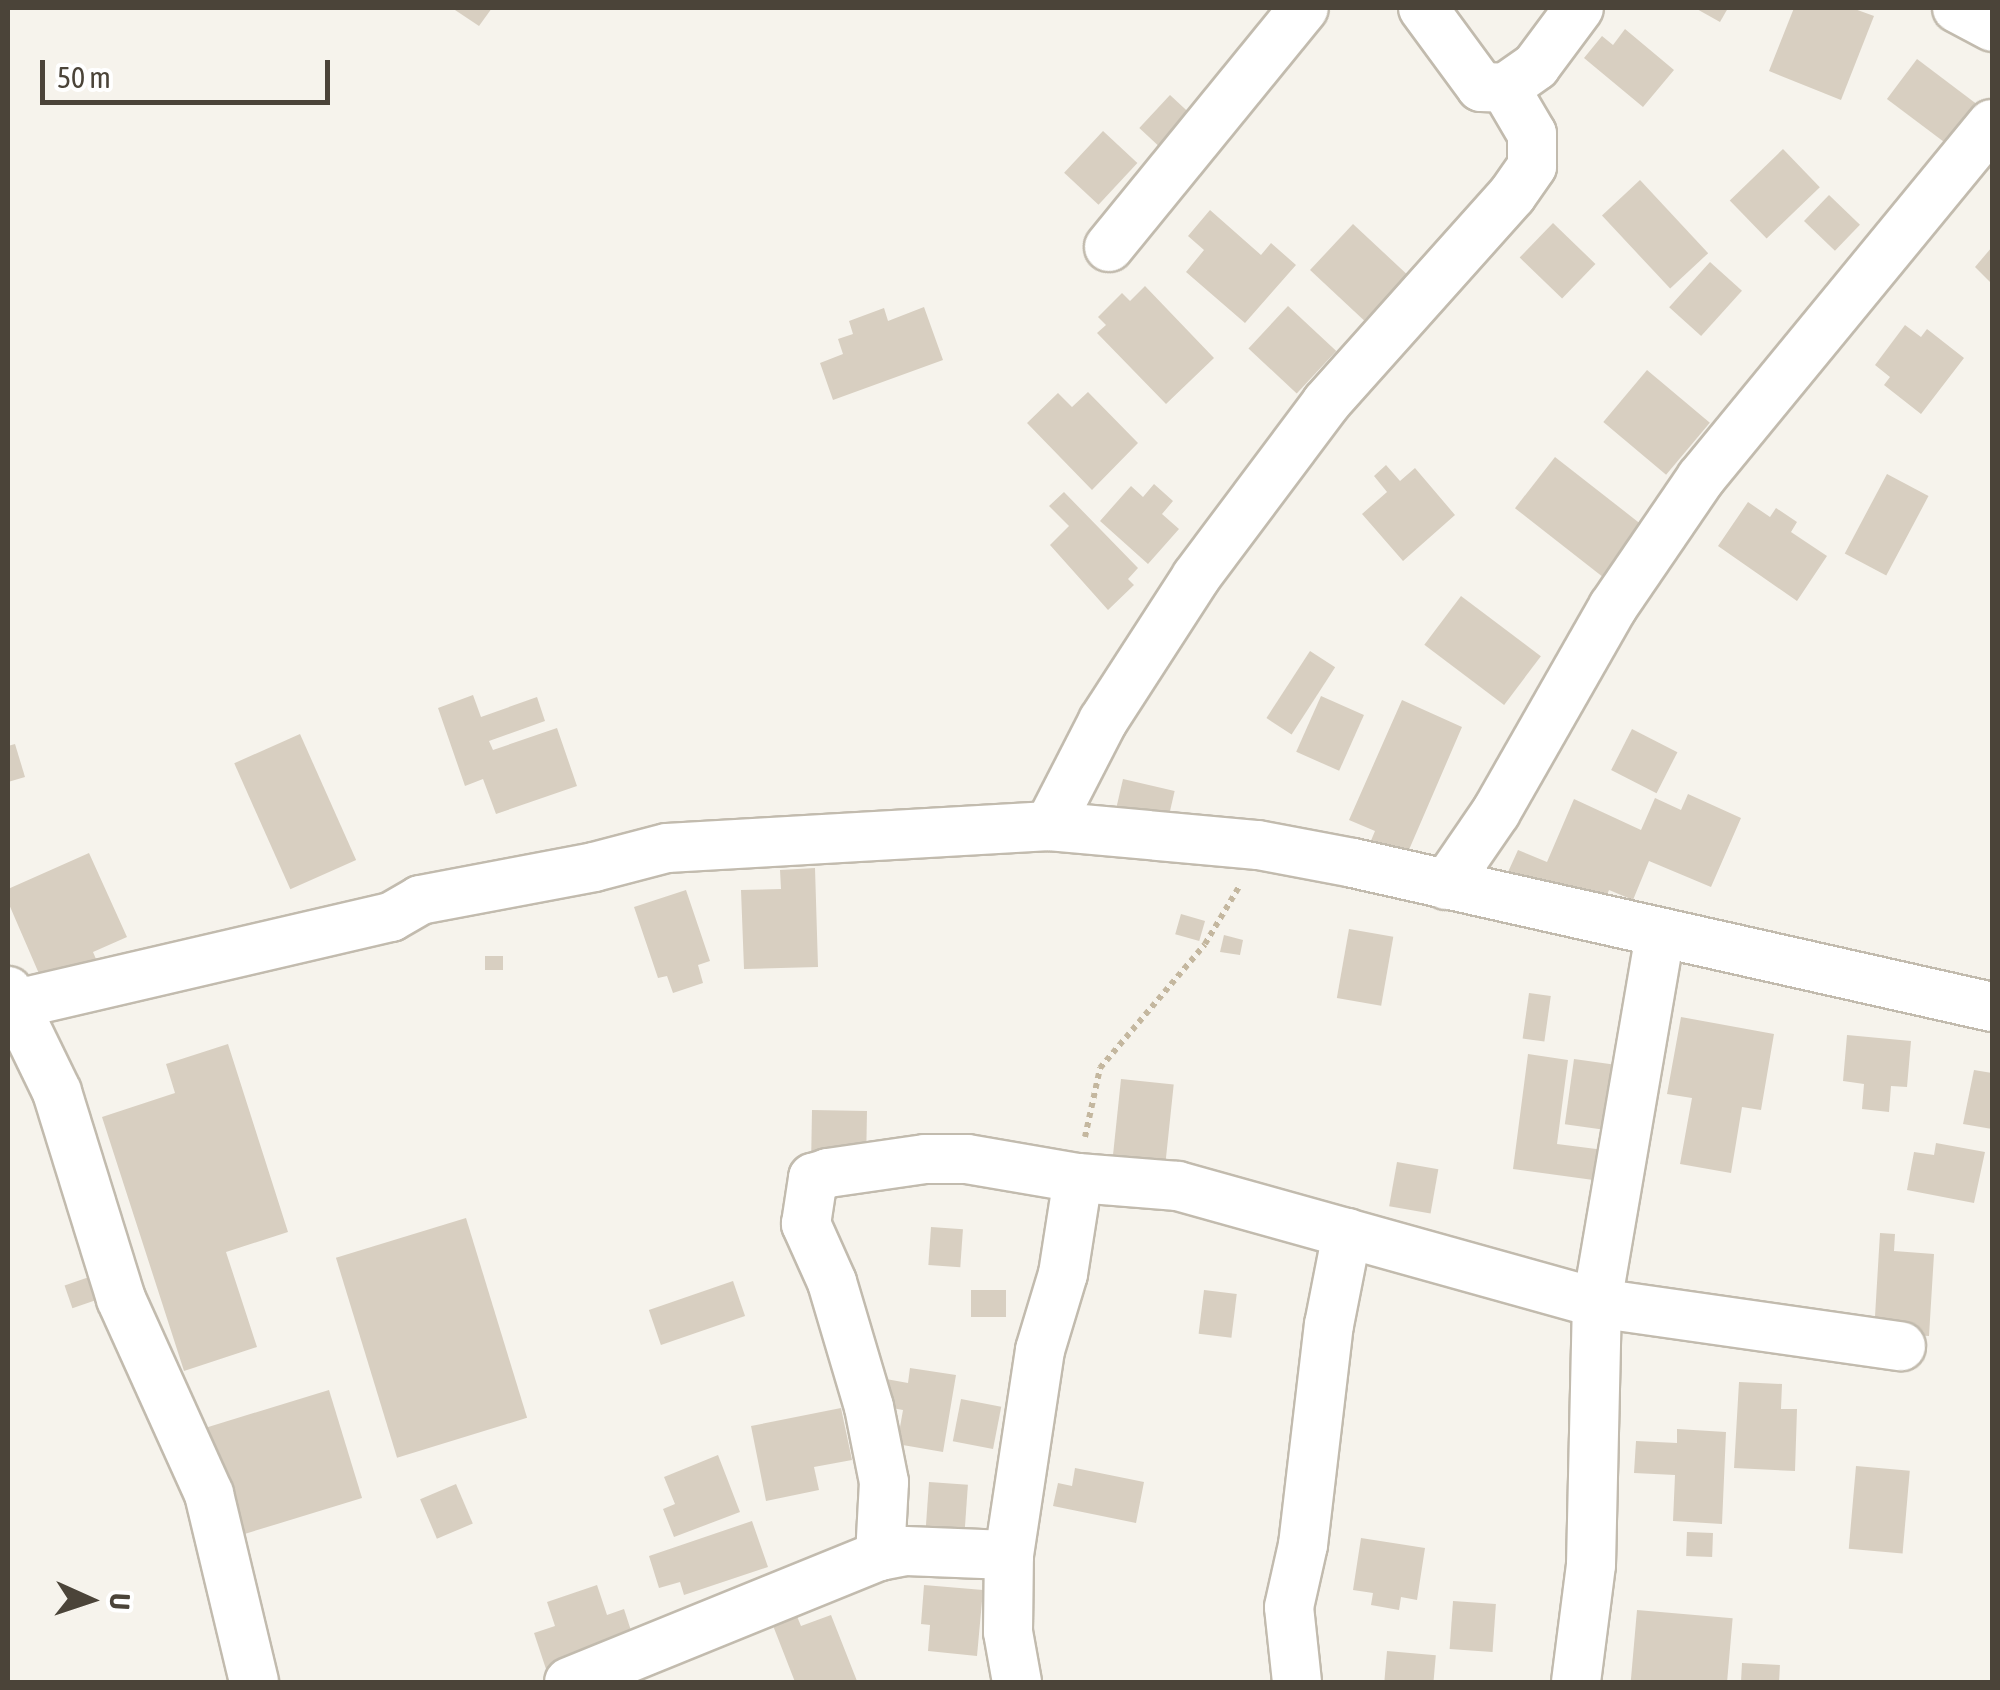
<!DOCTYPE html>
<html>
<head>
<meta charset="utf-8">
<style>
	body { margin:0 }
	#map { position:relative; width:2000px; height:1690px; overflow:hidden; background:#f6f3ec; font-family:"Asap Condensed",sans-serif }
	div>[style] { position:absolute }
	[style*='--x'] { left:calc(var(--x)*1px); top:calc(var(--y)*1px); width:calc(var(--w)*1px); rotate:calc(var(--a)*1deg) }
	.building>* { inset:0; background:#d8cfc1; transform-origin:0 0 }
	.path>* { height:6px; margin-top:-3px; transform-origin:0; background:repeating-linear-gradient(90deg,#c4b79f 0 5px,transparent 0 10px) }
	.roads { filter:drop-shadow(2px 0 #c2bbae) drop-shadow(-2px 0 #c2bbae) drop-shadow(0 2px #c2bbae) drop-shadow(0 -2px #c2bbae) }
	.minor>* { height:48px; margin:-24px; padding:0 24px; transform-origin:24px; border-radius:24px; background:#fff }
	span { translate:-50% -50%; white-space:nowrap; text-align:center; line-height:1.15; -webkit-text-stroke:9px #fff; paint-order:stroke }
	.frame { position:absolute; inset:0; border:10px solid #4b4439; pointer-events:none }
	.north { position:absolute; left:40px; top:1550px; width:100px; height:100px; -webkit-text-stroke:8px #fff; paint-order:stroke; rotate:93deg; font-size:28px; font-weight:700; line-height:40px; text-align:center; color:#4b4439 }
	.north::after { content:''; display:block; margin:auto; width:35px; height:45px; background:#4b4439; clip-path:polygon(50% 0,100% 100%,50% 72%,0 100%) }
	.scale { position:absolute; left:40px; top:60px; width:290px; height:45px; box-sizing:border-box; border:5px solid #4b4439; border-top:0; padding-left:12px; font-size:30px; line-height:35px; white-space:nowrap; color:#4b4439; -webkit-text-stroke:8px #fff; paint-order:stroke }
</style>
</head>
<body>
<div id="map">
	<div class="building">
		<i style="clip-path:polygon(452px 8px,492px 8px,479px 26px)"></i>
		<i style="clip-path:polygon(1695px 8px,1728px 8px,1720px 22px)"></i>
		<i style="clip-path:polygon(1794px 8px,1852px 8px,1874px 16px,1841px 100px,1769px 71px)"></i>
		<i style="clip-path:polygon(1625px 29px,1674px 70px,1643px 107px,1584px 58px,1602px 36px,1613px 45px)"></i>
		<i style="left:1917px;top:59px;width:75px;height:50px;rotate:37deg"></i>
		<i style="left:1170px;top:95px;width:50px;height:45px;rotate:43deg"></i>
		<i style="left:1103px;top:131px;width:47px;height:57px;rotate:43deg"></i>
		<i style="left:1783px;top:149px;width:53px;height:74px;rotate:46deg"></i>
		<i style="left:1640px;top:180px;width:100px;height:52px;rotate:47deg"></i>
		<i style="left:1829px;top:195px;width:43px;height:36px;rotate:44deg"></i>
		<i style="clip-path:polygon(1210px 210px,1261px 255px,1271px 243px,1296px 265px,1245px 323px,1186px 272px,1204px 250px,1188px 236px)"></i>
		<i style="left:1553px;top:223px;width:59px;height:48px;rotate:44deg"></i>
		<i style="left:1353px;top:224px;width:74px;height:63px;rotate:43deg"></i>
		<i style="clip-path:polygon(1992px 247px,1992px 284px,1975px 267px)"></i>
		<i style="left:1710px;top:262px;width:43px;height:61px;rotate:42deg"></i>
		<i style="clip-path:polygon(1145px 286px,1214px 358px,1166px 404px,1097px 333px,1106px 325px,1098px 317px,1122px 293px,1130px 301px)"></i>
		<i style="left:1288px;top:306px;width:66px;height:58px;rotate:43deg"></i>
		<i style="clip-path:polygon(924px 307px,943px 360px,833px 400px,820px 363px,843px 354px,838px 339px,853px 334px,849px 321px,884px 308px,888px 321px)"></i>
		<i style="clip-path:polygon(1905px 325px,1921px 337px,1927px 329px,1964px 358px,1921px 414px,1884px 385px,1890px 377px,1875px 365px)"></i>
		<i style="left:1647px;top:370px;width:82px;height:68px;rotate:40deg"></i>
		<i style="clip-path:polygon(1088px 392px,1138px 443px,1092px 490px,1027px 423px,1058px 393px,1072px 407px)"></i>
		<i style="left:1555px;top:457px;width:116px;height:65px;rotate:38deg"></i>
		<i style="clip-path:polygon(1386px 465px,1400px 481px,1415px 468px,1455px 515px,1403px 561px,1362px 514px,1387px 492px,1374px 476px)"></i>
		<i style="left:1887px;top:474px;width:47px;height:90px;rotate:28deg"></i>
		<i style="clip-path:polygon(1154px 484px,1173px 501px,1162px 514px,1179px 529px,1148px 564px,1100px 521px,1131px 486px,1143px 497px)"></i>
		<i style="clip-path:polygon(1064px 492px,1138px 568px,1128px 579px,1134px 585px,1108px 610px,1050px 545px,1069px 526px,1049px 506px)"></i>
		<i style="clip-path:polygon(1748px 502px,1770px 517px,1776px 508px,1797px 522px,1791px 532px,1827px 556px,1797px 601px,1718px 546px)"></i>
		<i style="left:1461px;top:596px;width:100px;height:61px;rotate:37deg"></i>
		<i style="left:1310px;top:651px;width:30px;height:80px;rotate:33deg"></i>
		<i style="clip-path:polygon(473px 695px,481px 717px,537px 697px,545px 721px,489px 741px,493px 750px,557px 728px,577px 786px,496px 814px,483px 779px,465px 786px,438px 708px)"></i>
		<i style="left:1321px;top:696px;width:47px;height:61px;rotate:24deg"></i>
		<i style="clip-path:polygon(1402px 700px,1462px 727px,1405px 859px,1370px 843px,1375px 831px,1349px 820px)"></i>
		<i style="left:1632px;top:729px;width:51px;height:46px;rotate:27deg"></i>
		<i style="left:300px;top:734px;width:138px;height:72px;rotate:66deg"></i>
		<i style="clip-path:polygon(15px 744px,25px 777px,8px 782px,8px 746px)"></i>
		<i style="left:1123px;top:779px;width:53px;height:46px;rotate:13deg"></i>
		<i style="clip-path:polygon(1688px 794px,1741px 818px,1711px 887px,1649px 861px,1633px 900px,1609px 890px,1600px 911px,1508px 872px,1518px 850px,1547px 862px,1574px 799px,1641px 830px,1655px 798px,1681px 810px)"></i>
		<i style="clip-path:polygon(89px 853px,127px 937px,93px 952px,96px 959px,62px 974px,59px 967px,40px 976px,8px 902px,8px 889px)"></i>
		<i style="clip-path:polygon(815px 868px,818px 967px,744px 969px,741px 890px,781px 889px,780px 870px)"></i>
		<i style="clip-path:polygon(686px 890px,710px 961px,698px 965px,703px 983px,673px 993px,667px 976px,658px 978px,634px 907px)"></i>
		<i style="left:1181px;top:914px;width:25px;height:21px;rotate:16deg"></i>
		<i style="left:1349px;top:929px;width:45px;height:70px;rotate:10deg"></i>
		<i style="clip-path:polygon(1224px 935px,1243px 940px,1240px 955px,1220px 952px)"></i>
		<i style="left:485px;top:956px;width:18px;height:14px"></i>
		<i style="left:1529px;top:993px;width:22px;height:46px;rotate:8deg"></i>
		<i style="clip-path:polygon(1681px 1017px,1774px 1034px,1761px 1110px,1742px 1107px,1731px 1173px,1680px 1164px,1692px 1098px,1667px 1094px)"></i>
		<i style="clip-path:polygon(1847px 1035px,1911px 1041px,1907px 1087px,1891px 1086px,1889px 1112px,1862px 1109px,1864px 1084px,1843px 1081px)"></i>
		<i style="clip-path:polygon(228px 1044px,288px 1232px,226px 1252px,257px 1347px,184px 1371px,102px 1117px,175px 1093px,166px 1064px)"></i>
		<i style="clip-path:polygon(1528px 1054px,1568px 1060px,1557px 1144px,1612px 1151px,1608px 1182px,1513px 1169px)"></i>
		<i style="left:1574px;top:1059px;width:45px;height:66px;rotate:8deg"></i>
		<i style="clip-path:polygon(1974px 1070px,1992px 1073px,1992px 1129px,1963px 1124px)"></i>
		<i style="left:1121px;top:1079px;width:53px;height:84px;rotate:6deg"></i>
		<i style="left:812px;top:1110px;width:55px;height:47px;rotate:1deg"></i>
		<i style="clip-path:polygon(1936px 1143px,1985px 1152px,1974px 1203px,1907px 1190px,1914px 1152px,1934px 1155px)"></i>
		<i style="left:1397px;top:1162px;width:42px;height:45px;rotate:10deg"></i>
		<i style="left:466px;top:1218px;width:209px;height:136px;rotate:73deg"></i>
		<i style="left:931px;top:1227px;width:32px;height:38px;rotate:4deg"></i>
		<i style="clip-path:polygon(1880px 1233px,1895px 1234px,1894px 1251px,1934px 1254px,1929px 1336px,1874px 1333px)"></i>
		<i style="left:92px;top:1276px;width:24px;height:29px;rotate:71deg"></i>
		<i style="left:733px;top:1281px;width:37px;height:89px;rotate:71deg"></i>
		<i style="left:971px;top:1290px;width:35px;height:27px"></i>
		<i style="left:1204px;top:1290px;width:33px;height:44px;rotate:7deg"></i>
		<i style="clip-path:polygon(910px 1368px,956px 1375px,943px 1452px,897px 1444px,903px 1410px,881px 1406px,886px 1379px,908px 1383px)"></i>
		<i style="clip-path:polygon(1739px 1382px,1782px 1384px,1781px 1409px,1797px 1409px,1795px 1471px,1734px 1468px)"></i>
		<i style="left:329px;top:1390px;width:113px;height:139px;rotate:73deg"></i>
		<i style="left:961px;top:1399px;width:41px;height:43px;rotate:11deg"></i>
		<i style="clip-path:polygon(841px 1408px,852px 1460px,814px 1467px,819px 1490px,766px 1501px,751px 1426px)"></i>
		<i style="clip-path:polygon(1677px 1429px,1726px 1432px,1722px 1524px,1673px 1521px,1675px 1475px,1634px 1473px,1636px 1441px,1677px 1443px)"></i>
		<i style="clip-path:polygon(718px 1455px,740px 1512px,674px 1537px,663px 1509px,675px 1504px,664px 1477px)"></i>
		<i style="left:1856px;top:1466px;width:54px;height:83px;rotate:5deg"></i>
		<i style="clip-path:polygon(1075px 1468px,1144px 1482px,1136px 1523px,1053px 1506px,1058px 1483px,1072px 1486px)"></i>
		<i style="left:929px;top:1482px;width:39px;height:63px;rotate:4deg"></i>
		<i style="left:456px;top:1484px;width:43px;height:39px;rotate:67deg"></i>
		<i style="clip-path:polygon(752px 1521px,768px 1567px,684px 1595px,680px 1582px,659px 1588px,649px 1556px)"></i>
		<i style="left:1687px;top:1532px;width:26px;height:24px;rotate:2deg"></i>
		<i style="clip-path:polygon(1361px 1538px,1425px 1548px,1417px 1600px,1401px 1597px,1399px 1610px,1371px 1605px,1373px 1593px,1353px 1590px)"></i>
		<i style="clip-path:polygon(597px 1585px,607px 1615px,624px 1609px,637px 1649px,549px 1678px,534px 1633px,555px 1626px,547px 1602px)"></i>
		<i style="clip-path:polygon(924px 1585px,983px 1590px,977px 1656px,928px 1651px,930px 1625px,921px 1624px)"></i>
		<i style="left:1453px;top:1601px;width:43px;height:48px;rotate:4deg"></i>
		<i style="left:1637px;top:1610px;width:96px;height:72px;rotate:5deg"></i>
		<i style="clip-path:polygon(796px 1614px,801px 1626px,831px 1615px,857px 1681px,795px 1682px,772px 1623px)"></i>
		<i style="left:1387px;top:1651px;width:49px;height:31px;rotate:5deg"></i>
		<i style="left:1742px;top:1663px;width:38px;height:19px;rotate:3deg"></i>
	</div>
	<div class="path">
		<i style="--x:1085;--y:1137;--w:71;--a:-77.7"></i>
		<i style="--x:1100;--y:1068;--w:162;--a:-49.7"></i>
		<i style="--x:1205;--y:944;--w:69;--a:-59.3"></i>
	</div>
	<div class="roads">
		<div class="minor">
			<i style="--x:1423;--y:8;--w:98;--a:53.7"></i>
			<i style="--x:1481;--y:87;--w:24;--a:2"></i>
			<i style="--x:1505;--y:88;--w:38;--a:-35"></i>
			<i style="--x:1536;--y:66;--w:72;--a:-53.4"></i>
			<i style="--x:1957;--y:8;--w:40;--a:28"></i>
			<i style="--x:1109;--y:247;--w:308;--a:-50.8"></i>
			<i style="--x:1049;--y:826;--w:118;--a:-62.8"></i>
			<i style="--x:1103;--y:721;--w:171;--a:-57.1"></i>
			<i style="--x:1196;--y:577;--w:217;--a:-53.2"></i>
			<i style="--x:1326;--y:403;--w:279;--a:-48.2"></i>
			<i style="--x:1512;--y:195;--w:35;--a:-55"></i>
			<i style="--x:1532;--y:166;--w:32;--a:-90"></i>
			<i style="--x:1532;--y:134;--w:53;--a:-120.4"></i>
			<i style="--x:1446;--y:885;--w:88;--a:-55.6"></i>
			<i style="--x:1496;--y:812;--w:236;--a:-60.3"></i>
			<i style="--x:1613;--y:607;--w:156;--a:-55.7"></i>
			<i style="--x:1701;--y:478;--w:458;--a:-50.6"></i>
			<i style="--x:8;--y:991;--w:112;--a:64.1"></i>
			<i style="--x:57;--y:1092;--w:217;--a:72.8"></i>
			<i style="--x:121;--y:1299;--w:214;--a:65.7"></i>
			<i style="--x:209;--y:1494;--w:193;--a:76.5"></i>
			<i style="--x:17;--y:1004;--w:384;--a:-13.1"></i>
			<i style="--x:391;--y:917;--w:34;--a:-30"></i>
			<i style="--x:420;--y:900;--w:177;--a:-10.7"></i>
			<i style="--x:594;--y:867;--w:75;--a:-14.6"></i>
			<i style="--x:667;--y:848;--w:383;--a:-3.3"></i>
			<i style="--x:1049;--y:826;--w:210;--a:5.2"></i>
			<i style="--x:1258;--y:845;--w:97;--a:10.7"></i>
			<i style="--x:1353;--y:863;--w:655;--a:12.7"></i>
			<i style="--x:880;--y:1556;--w:74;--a:-86.9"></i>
			<i style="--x:884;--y:1482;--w:76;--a:-101.3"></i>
			<i style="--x:869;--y:1407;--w:130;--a:-106.5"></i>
			<i style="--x:832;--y:1282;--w:64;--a:-114.1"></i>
			<i style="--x:806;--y:1224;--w:47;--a:-81.3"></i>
			<i style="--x:813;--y:1178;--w:16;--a:-18"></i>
			<i style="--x:828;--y:1173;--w:98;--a:-8.2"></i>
			<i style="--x:925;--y:1159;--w:42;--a:0"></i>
			<i style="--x:967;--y:1159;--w:113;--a:9.7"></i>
			<i style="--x:1078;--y:1178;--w:100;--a:4.6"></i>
			<i style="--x:1178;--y:1186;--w:435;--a:15.6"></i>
			<i style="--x:1597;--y:1303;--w:307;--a:8.1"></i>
			<i style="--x:569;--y:1682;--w:336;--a:-22.1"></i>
			<i style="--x:880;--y:1556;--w:25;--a:-11"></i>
			<i style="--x:905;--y:1551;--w:104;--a:2.2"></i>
			<i style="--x:1017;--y:1682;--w:51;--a:-100.2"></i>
			<i style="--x:1008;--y:1632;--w:77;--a:-89.3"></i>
			<i style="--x:1009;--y:1555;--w:207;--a:-81.4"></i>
			<i style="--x:1040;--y:1350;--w:79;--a:-73.2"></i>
			<i style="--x:1063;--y:1274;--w:97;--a:-81.1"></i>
			<i style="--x:1297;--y:1682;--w:75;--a:-96.1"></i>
			<i style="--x:1289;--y:1607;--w:64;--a:-77.3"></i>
			<i style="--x:1303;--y:1545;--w:222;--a:-83.3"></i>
			<i style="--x:1329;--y:1325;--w:94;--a:-78.9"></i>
			<i style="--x:1576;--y:1682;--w:118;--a:-82.7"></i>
			<i style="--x:1591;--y:1565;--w:262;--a:-88.7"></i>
			<i style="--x:1597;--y:1303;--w:373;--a:-80.3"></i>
		</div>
	</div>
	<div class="frame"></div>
	<div class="north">U</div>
	<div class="scale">50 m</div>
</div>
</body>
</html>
